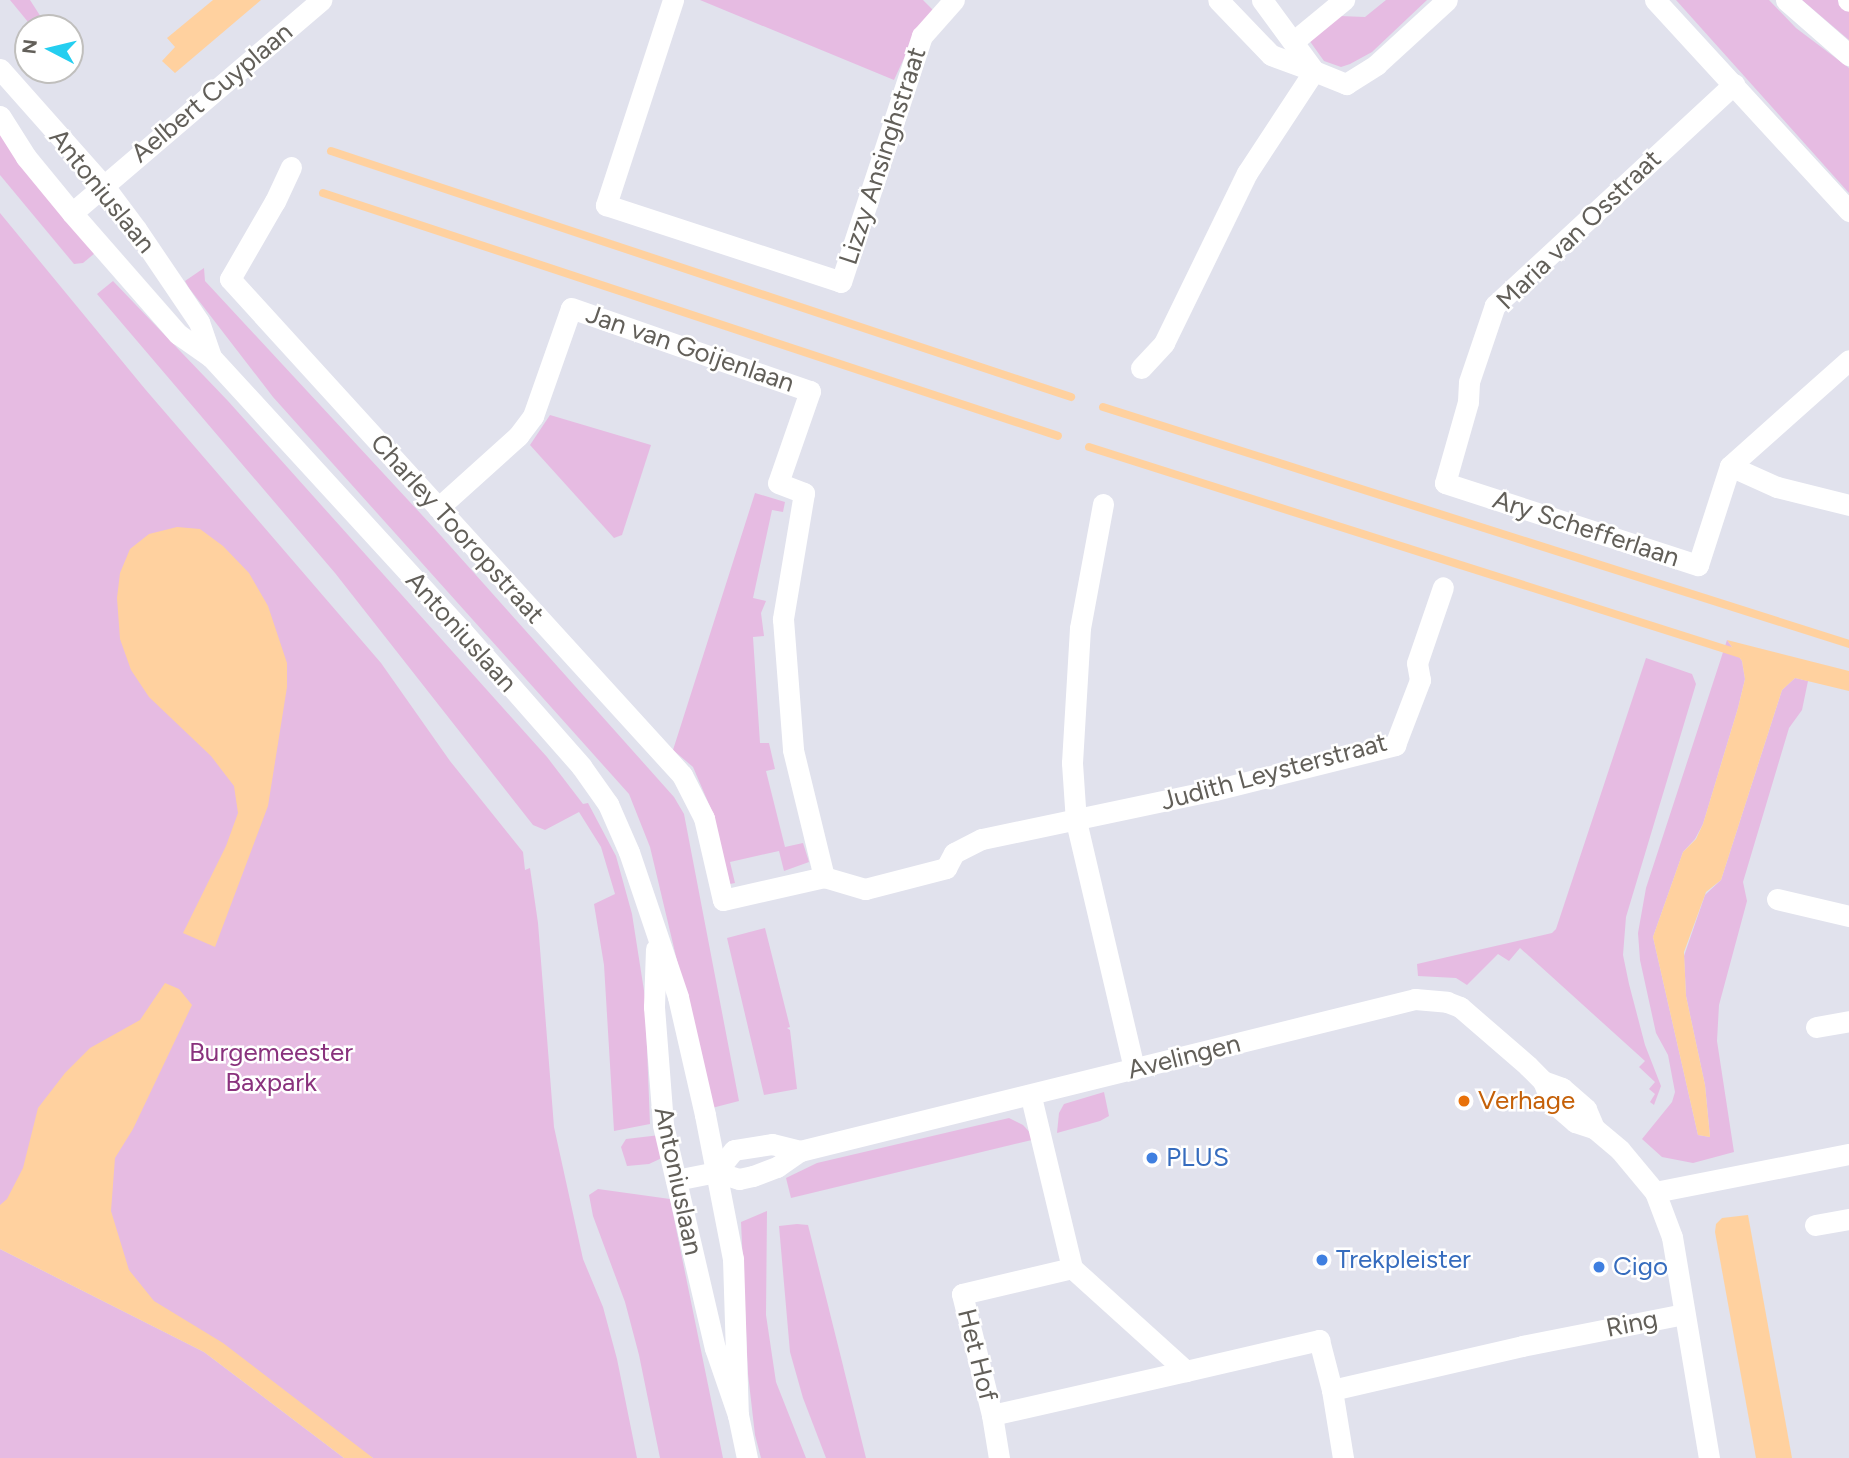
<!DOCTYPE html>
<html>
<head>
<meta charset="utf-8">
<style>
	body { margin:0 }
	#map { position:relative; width:1849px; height:1458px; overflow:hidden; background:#e1e2ed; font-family:Figtree,sans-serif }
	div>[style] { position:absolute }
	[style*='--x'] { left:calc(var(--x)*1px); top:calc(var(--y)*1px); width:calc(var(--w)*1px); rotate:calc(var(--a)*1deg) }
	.green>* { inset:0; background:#e6bbe2 }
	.water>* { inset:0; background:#ffd19f }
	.stream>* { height:8px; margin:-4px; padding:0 4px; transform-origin:4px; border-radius:4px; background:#ffd19f }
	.minor>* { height:21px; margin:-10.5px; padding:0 10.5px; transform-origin:10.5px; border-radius:10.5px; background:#fff }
	.tertiary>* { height:21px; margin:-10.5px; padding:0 10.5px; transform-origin:10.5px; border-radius:10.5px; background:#fff }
	.secondary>* { height:21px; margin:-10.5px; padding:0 10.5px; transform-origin:10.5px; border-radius:10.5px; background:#fff }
	.dots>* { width:19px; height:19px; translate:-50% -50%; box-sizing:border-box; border:4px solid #fff; border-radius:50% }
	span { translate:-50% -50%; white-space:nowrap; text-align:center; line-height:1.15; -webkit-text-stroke:5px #fff; paint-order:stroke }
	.street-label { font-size:26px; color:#625f59 }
	.park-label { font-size:26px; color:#89327d }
	.food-label { font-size:26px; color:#c56008 }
	.left { translate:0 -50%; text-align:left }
	.shop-label { font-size:26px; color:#366cbe }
	.north { position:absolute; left:14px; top:14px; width:70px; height:70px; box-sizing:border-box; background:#fff; border:2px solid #c0bfbd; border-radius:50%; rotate:277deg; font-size:19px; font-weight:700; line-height:28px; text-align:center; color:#625f59 }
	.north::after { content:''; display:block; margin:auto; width:24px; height:32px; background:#24cef0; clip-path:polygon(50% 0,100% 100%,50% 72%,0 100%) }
</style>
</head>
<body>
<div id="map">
	<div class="green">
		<i style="clip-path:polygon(10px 0,30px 0,48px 28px,33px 28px)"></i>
		<i style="clip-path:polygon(700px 0,923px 0,933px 10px,917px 30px,894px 80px)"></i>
		<i style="clip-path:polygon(1386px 0,1427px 0,1372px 52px,1350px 64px,1341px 67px,1324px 61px,1309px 40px,1340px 16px,1365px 17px)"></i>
		<i style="clip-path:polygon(1676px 0,1769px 0,1796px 28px,1849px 68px,1849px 193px)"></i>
		<i style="clip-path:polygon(1802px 0,1840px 0,1849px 11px,1849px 40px)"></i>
		<i style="clip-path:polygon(0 133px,95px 253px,83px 263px,74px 264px,0 175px)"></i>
		<i style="clip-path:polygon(0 213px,145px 389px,381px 663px,450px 761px,523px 852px,525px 870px,530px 868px,538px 923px,554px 1127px,583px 1259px,603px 1307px,617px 1359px,637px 1458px,373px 1458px,0 1221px)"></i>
		<i style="clip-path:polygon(204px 268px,205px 281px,434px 528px,674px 797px,684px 814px,739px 1101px,712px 1108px,650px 847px,629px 794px,273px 397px,189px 288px,185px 281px)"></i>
		<i style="clip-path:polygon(113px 281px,228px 401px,547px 757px,583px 804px,588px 803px,616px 856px,632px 914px,645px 997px,650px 1124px,614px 1131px,604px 965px,594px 904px,615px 894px,601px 847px,579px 812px,545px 830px,533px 825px,335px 573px,97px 294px)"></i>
		<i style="clip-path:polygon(550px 415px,651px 445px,622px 535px,614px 538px,530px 445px)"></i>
		<i style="clip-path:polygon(755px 493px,785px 502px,783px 512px,772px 510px,753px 598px,766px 601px,761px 613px,764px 636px,753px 637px,760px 743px,769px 743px,775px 769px,766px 771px,785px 847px,803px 843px,809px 862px,784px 871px,779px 851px,730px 862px,735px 883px,730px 884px,711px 809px,693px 767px,673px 750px)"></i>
		<i style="clip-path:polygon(1727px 640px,1742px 661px,1745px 679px,1738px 708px,1703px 824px,1695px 839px,1683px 852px,1653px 937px,1698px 1135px,1710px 1137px,1705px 1085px,1686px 996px,1684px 956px,1705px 895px,1721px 880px,1782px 690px,1795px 678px,1808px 681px,1802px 710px,1789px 728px,1743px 882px,1747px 901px,1719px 1005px,1717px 1041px,1734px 1152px,1693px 1163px,1662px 1157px,1642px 1139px,1672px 1102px,1675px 1092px,1668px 1055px,1656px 1033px,1640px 960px,1638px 933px,1646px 888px)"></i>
		<i style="clip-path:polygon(1646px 658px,1692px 674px,1696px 684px,1626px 917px,1623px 955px,1629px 984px,1645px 1045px,1661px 1086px,1654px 1105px,1650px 1102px,1655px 1094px,1649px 1089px,1655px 1082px,1639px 1067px,1645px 1061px,1520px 948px,1509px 961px,1498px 954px,1467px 985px,1456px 978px,1418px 976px,1417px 964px,1552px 933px,1556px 929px)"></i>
		<i style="clip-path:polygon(765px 928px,790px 1027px,787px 1028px,790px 1030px,797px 1089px,764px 1095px,727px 938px)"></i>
		<i style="clip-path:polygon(1104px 1092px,1109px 1116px,1100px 1121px,1057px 1133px,1059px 1113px,1064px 1104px)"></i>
		<i style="clip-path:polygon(1009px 1118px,1023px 1125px,1036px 1139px,791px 1198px,786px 1178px,817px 1163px)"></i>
		<i style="clip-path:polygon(660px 1135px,664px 1157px,649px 1164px,627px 1166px,621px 1147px,626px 1139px)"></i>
		<i style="clip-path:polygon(598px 1189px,670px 1199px,723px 1458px,660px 1458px,639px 1355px,625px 1302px,593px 1216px,589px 1195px)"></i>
		<i style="clip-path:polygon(767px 1211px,766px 1315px,776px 1382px,806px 1458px,761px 1458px,755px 1435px,748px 1374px,741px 1222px)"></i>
		<i style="clip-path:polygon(797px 1224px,808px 1225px,866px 1458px,826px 1458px,803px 1398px,790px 1352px,779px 1226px)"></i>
		<i style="clip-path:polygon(0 1249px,204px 1352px,344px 1458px,0 1458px)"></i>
	</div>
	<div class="water">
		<i style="clip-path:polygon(213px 0,261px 0,175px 73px,162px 61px,175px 47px,167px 38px)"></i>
		<i style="clip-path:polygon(177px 527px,200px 529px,223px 546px,249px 573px,268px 606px,287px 663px,287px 687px,268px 806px,215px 947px,183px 933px,226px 846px,238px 813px,234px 786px,211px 756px,149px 697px,131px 670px,120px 639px,117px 598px,120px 573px,130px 549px,149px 534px)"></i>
		<i style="clip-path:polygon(1727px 640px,1849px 671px,1849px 691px,1795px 678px,1782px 690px,1721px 880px,1706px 892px,1684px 952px,1686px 996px,1705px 1085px,1710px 1137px,1698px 1135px,1653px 937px,1683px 852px,1696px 839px,1703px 824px,1738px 708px,1745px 679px,1742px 661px)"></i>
		<i style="clip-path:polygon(165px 983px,179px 989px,192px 1005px,133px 1129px,115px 1158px,111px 1211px,129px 1270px,154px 1301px,223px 1343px,373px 1458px,344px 1458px,204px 1352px,0 1249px,0 1205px,7px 1199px,23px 1168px,38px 1108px,65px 1073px,90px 1048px,140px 1020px)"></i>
		<i style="clip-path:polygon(1748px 1215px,1792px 1458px,1756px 1458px,1715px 1232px,1716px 1224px,1722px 1218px)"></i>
	</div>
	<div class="stream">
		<i style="--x:331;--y:151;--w:780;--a:18.39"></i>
		<i style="--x:323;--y:193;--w:774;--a:18.29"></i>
		<i style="--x:1103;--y:407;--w:783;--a:17.62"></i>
		<i style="--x:1089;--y:447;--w:687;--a:17.62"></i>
	</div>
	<div class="minor">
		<i style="--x:673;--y:0;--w:216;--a:108.1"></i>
		<i style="--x:606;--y:205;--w:247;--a:18.1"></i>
		<i style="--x:841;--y:282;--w:259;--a:-71.8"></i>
		<i style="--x:922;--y:36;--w:48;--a:-48.4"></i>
		<i style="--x:1262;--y:0;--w:88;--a:53.8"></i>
		<i style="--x:1314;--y:71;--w:35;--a:22"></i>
		<i style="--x:1346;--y:84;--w:36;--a:-32"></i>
		<i style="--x:1376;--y:65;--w:96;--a:-42.5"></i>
		<i style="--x:1655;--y:0;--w:287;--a:47.4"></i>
		<i style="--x:1294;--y:41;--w:65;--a:-39.4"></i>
		<i style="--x:1734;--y:84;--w:326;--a:137.2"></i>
		<i style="--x:1495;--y:305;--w:81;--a:108.7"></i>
		<i style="--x:1469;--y:382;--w:20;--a:93"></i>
		<i style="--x:1468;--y:402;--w:84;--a:105.9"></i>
		<i style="--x:1445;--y:483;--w:266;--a:18"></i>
		<i style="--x:1698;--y:565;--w:104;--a:-72.1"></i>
		<i style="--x:1730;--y:466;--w:159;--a:-41.7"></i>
		<i style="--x:291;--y:167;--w:38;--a:115"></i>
		<i style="--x:275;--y:201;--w:90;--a:120"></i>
		<i style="--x:230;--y:279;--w:671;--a:47.66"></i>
		<i style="--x:682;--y:775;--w:48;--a:62.9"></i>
		<i style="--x:704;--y:818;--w:84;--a:77"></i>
		<i style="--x:723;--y:900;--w:104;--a:-12.8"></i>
		<i style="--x:824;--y:877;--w:43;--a:16.3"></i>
		<i style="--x:865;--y:889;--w:84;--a:-14.5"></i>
		<i style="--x:946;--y:868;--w:17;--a:-62"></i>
		<i style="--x:954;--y:853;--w:31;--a:-27"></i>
		<i style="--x:982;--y:839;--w:238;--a:-11.9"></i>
		<i style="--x:1215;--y:790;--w:186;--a:-14"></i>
		<i style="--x:1395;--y:745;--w:70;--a:-69"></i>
		<i style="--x:1420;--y:680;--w:17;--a:-100"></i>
		<i style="--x:1417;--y:663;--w:80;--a:-71.1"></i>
		<i style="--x:72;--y:213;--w:328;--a:-40.5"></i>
		<i style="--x:1141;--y:368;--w:34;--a:-47"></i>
		<i style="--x:1164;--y:343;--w:189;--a:-64"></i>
		<i style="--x:1247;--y:173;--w:122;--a:-56.7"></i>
		<i style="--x:1314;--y:71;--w:46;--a:-159.6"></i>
		<i style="--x:1271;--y:55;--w:76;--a:-133.9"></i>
		<i style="--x:1730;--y:466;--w:51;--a:24.1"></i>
		<i style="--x:1777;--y:487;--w:74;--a:14"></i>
		<i style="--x:1103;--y:504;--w:126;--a:100.5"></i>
		<i style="--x:1080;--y:628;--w:135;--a:93.4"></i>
		<i style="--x:1072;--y:763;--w:58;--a:86.1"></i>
		<i style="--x:1076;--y:821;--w:255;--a:76.8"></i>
		<i style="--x:438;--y:508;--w:108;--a:-42"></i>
		<i style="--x:518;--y:436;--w:25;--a:-53"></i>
		<i style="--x:533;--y:416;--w:114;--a:-70.6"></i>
		<i style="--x:571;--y:308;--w:253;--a:19.2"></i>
		<i style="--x:810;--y:391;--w:97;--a:109.2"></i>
		<i style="--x:778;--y:483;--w:28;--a:21"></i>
		<i style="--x:804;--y:493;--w:128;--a:99.5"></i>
		<i style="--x:783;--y:619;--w:131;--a:85.6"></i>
		<i style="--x:793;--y:750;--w:131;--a:76.3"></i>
		<i style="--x:1777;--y:899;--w:74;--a:13.3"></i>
		<i style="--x:1816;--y:1027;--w:34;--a:-10"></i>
		<i style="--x:1543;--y:1081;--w:20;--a:20"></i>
		<i style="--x:1562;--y:1088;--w:32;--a:41"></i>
		<i style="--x:1586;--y:1109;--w:21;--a:67"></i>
		<i style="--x:1031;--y:1097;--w:176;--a:76.5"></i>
		<i style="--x:1072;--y:1268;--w:154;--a:42.1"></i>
		<i style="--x:1186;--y:1371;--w:137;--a:-13.1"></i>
		<i style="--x:1319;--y:1340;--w:52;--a:75.4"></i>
		<i style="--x:716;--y:1172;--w:28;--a:-51"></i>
		<i style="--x:734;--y:1150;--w:38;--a:-9"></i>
		<i style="--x:772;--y:1144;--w:29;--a:14"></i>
		<i style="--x:676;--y:1180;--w:41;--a:-11.3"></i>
		<i style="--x:716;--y:1172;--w:24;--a:17"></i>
		<i style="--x:739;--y:1179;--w:14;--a:-12"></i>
		<i style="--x:753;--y:1176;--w:26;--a:-21"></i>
		<i style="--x:777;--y:1167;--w:28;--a:-35"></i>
		<i style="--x:800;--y:1151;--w:634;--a:-13.88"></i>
		<i style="--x:1415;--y:999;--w:32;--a:5"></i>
		<i style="--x:1447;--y:1002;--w:14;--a:21"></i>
		<i style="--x:1460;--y:1007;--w:90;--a:40.9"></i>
		<i style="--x:1528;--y:1066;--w:21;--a:45"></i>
		<i style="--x:1543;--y:1081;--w:22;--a:68"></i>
		<i style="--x:1551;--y:1101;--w:32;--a:41"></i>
		<i style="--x:1575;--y:1122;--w:20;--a:18"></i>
		<i style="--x:1594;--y:1128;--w:34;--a:40"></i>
		<i style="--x:1620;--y:1150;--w:55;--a:50.2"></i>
		<i style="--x:1655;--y:1192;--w:48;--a:69.3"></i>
		<i style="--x:1672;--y:1237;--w:224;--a:80.5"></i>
		<i style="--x:1655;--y:1192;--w:198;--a:-11.1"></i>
		<i style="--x:1815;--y:1225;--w:35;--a:-10"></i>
		<i style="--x:1072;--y:1268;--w:113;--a:166.7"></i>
		<i style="--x:962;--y:1294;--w:125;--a:76.1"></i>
		<i style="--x:992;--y:1415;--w:199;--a:-12.8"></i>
		<i style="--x:992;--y:1415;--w:44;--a:80.8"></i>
		<i style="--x:1343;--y:1458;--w:69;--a:-99.2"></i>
		<i style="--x:1332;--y:1390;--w:195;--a:-13"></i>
		<i style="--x:1522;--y:1346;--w:165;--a:-11.2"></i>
	</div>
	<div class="tertiary">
		<i style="--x:1786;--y:0;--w:84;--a:41.1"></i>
		<i style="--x:1848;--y:0;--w:1;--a:45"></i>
	</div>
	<div class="secondary">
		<i style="--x:0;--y:69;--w:157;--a:48.4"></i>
		<i style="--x:104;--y:186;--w:54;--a:53.3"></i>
		<i style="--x:136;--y:229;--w:112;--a:55.9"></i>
		<i style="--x:199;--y:322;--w:37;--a:71"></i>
		<i style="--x:0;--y:116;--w:49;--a:57.6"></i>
		<i style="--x:26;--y:157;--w:72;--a:50.6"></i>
		<i style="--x:72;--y:213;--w:161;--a:48.8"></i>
		<i style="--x:178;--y:334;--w:40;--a:34.9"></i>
		<i style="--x:211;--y:357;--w:373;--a:47.5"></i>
		<i style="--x:463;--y:632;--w:179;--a:48.6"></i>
		<i style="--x:581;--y:766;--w:47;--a:54.6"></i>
		<i style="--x:608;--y:804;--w:52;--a:66.4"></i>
		<i style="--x:629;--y:852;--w:153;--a:71.3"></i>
		<i style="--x:678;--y:997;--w:121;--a:77.1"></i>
		<i style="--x:705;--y:1115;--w:147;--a:79"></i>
		<i style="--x:733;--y:1259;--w:156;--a:88.2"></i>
		<i style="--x:656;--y:949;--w:58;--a:92"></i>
		<i style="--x:654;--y:1007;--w:118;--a:85.6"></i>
		<i style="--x:663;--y:1125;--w:229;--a:76.9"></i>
		<i style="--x:715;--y:1348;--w:71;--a:71.1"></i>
		<i style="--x:738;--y:1415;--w:44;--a:78.2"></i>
	</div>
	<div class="dots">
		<i style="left:1464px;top:1101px;background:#e8710a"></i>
		<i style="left:1152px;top:1158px;background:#3f7fe0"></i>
		<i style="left:1322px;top:1260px;background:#3f7fe0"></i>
		<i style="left:1599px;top:1267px;background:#3f7fe0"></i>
	</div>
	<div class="street-label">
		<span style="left:212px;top:93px;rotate:-40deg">Aelbert Cuyplaan</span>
		<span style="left:883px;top:156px;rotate:-72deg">Lizzy Ansinghstraat</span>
		<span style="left:102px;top:191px;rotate:51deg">Antoniuslaan</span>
		<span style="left:1579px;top:230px;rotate:-44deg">Maria van Osstraat</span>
		<span style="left:690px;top:349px;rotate:19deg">Jan van Goijenlaan</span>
		<span style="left:457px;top:529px;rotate:48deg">Charley Tooropstraat</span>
		<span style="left:1586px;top:529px;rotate:18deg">Ary Schefferlaan</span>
		<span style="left:461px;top:632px;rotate:48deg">Antoniuslaan</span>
		<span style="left:1274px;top:772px;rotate:-15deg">Judith Leysterstraat</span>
		<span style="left:1184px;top:1057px;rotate:-14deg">Avelingen</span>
		<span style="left:678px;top:1181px;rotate:78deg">Antoniuslaan</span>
		<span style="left:1632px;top:1324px;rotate:-11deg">Ring</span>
		<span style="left:977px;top:1355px;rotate:76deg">Het Hof</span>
	</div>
	<div class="park-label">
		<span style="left:271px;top:1068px">Burgemeester<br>Baxpark</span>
	</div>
	<div class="food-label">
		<span class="left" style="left:1478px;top:1101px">Verhage</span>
	</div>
	<div class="shop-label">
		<span class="left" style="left:1166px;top:1158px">PLUS</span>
		<span class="left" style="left:1336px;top:1260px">Trekpleister</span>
		<span class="left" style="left:1613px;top:1267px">Cigo</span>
	</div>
	<div class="north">N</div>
</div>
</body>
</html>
